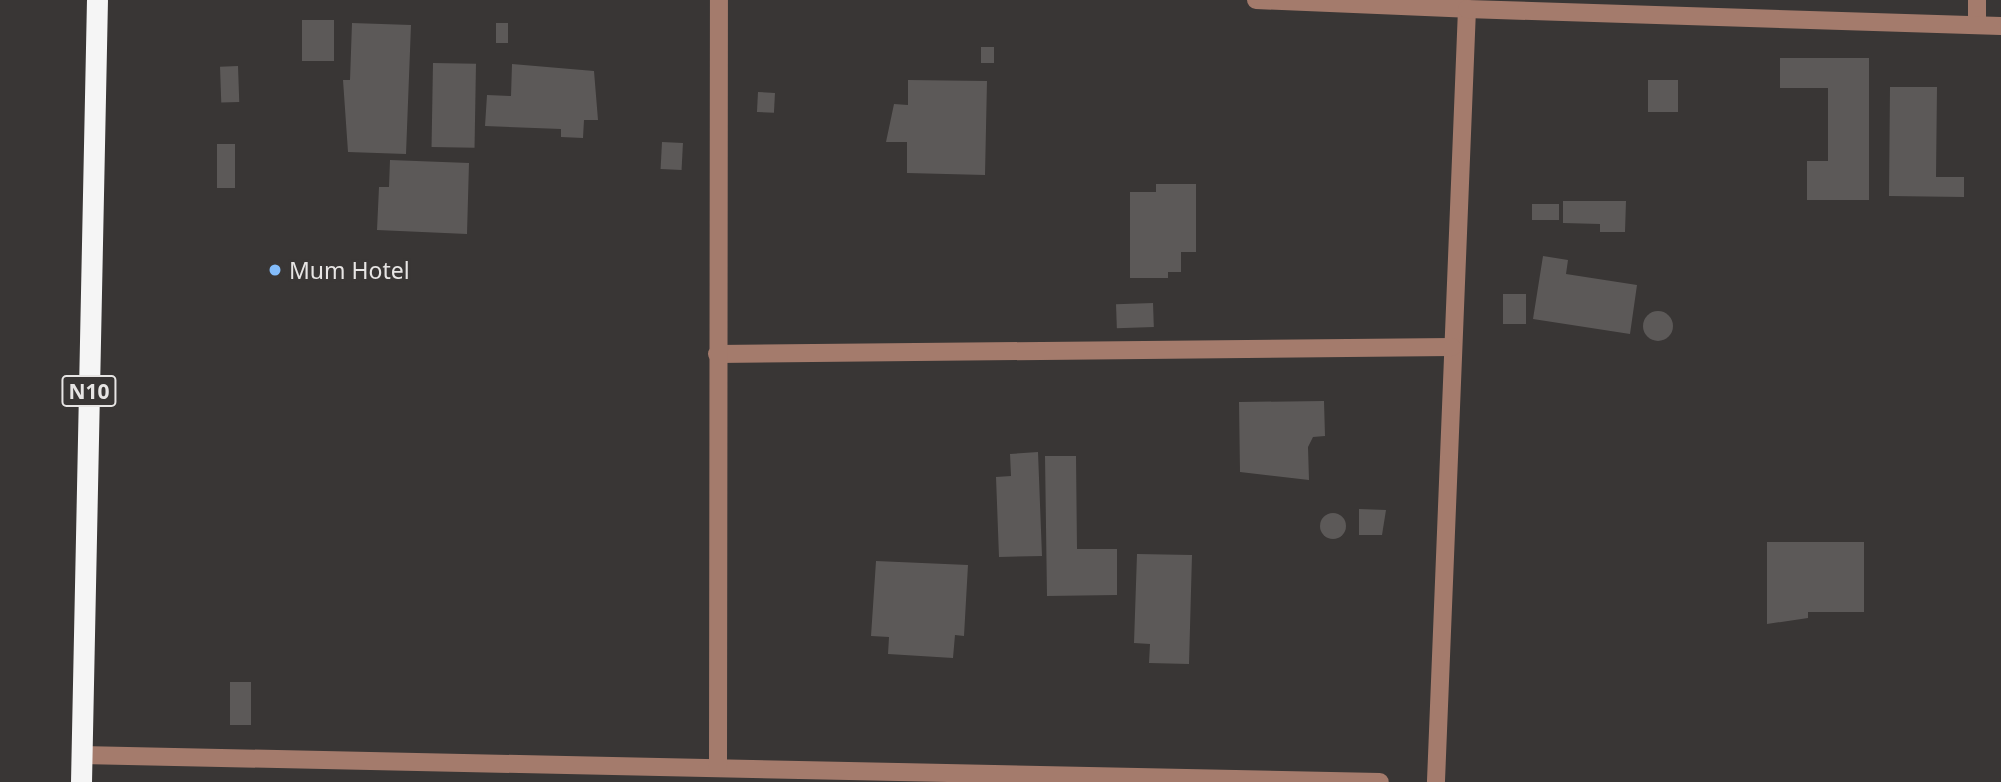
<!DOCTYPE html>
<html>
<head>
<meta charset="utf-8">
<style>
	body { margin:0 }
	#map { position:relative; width:2001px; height:782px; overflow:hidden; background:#393635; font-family:"Noto Sans",sans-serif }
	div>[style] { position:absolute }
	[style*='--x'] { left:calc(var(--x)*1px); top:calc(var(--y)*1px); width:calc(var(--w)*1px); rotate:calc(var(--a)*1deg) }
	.building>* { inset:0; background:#5c5958; transform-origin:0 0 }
	.round { border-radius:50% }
	.minor>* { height:18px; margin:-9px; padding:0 9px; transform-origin:9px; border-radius:9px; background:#a47b6c }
	.highway>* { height:21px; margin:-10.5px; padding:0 10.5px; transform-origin:10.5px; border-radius:10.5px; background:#f5f5f5 }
	.dots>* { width:19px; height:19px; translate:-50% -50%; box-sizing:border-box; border:4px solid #393635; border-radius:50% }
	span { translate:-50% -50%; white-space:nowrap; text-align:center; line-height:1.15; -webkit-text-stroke:5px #393635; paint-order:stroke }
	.shield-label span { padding:2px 5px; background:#393635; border:2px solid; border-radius:5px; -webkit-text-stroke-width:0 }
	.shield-label { font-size:21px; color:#e7e5e4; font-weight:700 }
	.poi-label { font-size:23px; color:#e7e5e4 }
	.left { translate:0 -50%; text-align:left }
</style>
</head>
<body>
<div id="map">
	<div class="building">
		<i style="left:302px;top:20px;width:32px;height:41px"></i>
		<i style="clip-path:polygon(352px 23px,411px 25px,406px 154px,348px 152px,343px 80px,350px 80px)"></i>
		<i style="left:496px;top:23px;width:12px;height:20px"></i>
		<i style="left:981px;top:47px;width:13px;height:16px"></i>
		<i style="clip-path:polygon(1780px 58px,1869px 58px,1869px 200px,1807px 200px,1807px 161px,1828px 161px,1828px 88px,1780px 88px)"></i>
		<i style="left:433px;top:63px;width:43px;height:84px;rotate:1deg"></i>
		<i style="clip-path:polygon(512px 64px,594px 71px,598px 120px,584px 120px,583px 138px,561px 137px,561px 129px,485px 126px,487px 95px,511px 96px)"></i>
		<i style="left:238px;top:66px;width:36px;height:18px;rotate:88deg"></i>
		<i style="clip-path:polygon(908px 80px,987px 81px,985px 175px,907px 173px,907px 142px,886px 142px,894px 104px,908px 105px)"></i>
		<i style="left:1648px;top:80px;width:30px;height:32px"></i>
		<i style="clip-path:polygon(1890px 87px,1937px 87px,1936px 177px,1964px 177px,1964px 197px,1889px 196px)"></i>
		<i style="left:758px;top:92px;width:17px;height:20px;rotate:3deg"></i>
		<i style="left:662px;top:142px;width:21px;height:27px;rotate:3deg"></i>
		<i style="left:217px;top:144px;width:18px;height:44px"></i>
		<i style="clip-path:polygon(390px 160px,469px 163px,467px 234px,377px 230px,379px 187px,389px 187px)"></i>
		<i style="clip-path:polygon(1156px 184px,1196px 184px,1196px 252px,1181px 252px,1181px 272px,1168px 272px,1168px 278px,1130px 278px,1130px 192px,1156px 192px)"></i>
		<i style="clip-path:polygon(1563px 201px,1626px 201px,1625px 232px,1600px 232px,1600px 224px,1563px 223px)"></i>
		<i style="left:1532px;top:204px;width:27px;height:16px"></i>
		<i style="clip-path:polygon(1543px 256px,1568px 260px,1566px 274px,1637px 285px,1630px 334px,1533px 319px)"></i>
		<i style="left:1503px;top:294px;width:23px;height:30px"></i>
		<i style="left:1153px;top:303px;width:24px;height:37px;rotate:88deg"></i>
		<i class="round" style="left:1643px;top:311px;width:30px;height:30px"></i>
		<i style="clip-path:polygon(1324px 401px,1325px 436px,1313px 437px,1308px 447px,1309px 480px,1240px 472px,1239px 402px)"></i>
		<i style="clip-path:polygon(1038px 452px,1042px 556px,999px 557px,996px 477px,1011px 476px,1010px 454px)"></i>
		<i style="clip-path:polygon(1045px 456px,1076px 456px,1077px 549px,1117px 549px,1117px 595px,1047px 596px)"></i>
		<i style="clip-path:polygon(1359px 509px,1386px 510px,1382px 535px,1359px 535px)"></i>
		<i class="round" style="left:1320px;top:513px;width:26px;height:26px"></i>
		<i style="clip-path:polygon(1767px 542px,1864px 542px,1864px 612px,1808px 612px,1808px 618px,1767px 624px)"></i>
		<i style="clip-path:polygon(1137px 554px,1192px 555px,1189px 664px,1149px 663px,1150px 644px,1134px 643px)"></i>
		<i style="clip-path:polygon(876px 561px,968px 565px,964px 636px,955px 635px,953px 658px,888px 654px,889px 637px,871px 636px)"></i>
		<i style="left:230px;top:682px;width:21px;height:43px"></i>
	</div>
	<div class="minor">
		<i style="--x:1256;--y:0;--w:211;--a:2.4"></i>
		<i style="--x:1467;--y:9;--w:774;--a:92.3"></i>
		<i style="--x:1977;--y:0;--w:24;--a:90"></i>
		<i style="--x:1467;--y:9;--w:534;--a:1.82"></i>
		<i style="--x:717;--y:354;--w:735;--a:-0.55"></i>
		<i style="--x:81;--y:755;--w:1299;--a:1.19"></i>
		<i style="--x:718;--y:768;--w:768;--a:-89.93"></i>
	</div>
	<div class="highway">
		<i style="--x:81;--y:782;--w:782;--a:-88.83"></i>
	</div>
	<div class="dots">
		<i style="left:275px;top:270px;background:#83bcfb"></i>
	</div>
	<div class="shield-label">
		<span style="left:89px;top:391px">N10</span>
	</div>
	<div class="poi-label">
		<span class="left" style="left:289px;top:270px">Mum Hotel</span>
	</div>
</div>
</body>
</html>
